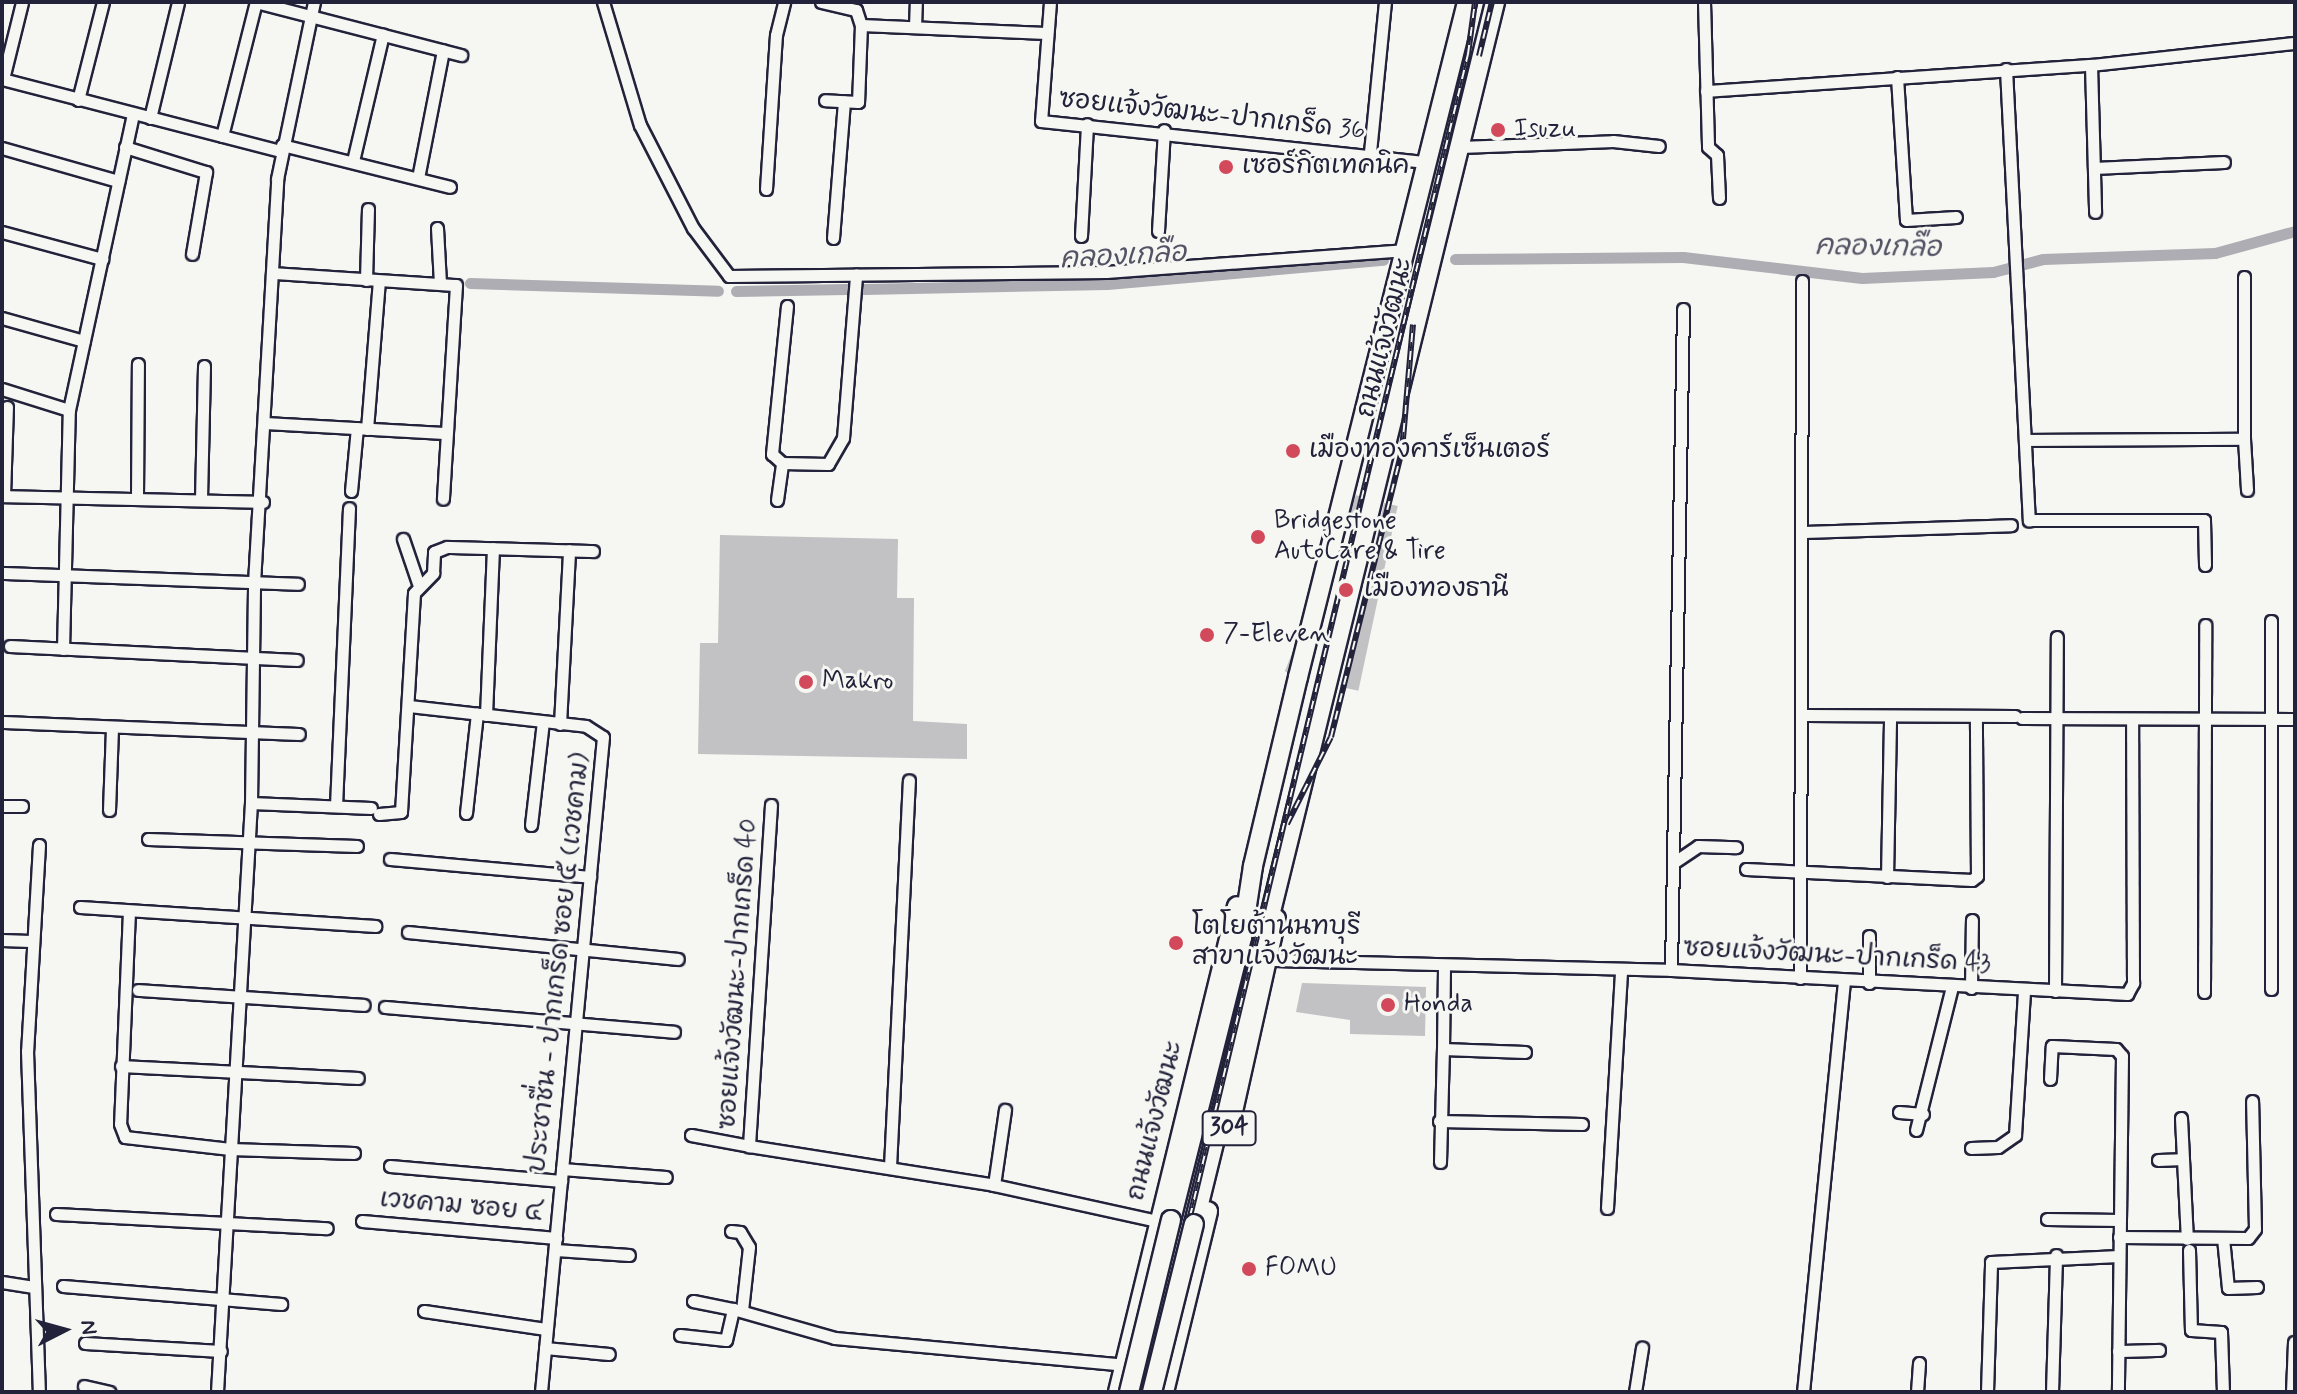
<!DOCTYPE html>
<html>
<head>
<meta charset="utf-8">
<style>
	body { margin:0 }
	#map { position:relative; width:2297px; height:1394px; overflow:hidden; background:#f6f6f2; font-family:Mynerve,"Playpen Sans Thai",sans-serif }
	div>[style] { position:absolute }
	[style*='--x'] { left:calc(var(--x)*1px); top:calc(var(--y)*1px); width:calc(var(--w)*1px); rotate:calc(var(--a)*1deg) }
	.canal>* { height:11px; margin:-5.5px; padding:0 5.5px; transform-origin:5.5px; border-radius:5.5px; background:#adadb3 }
	.building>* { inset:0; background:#c2c2c4; transform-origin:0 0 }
	.roads { filter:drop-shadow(2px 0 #22223b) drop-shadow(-2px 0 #22223b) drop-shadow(0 2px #22223b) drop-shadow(0 -2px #22223b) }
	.minor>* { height:11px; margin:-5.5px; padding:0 5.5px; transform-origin:5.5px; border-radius:5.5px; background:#f6f6f2 }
	.primary>* { height:18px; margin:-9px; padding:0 9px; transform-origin:9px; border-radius:9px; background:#f6f6f2 }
	.rail>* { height:6px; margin-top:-3px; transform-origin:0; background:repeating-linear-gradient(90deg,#f6f6f2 0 9px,#22223b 0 18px); box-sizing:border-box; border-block:2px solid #22223b }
	.bridges { filter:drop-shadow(2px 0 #22223b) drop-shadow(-2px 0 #22223b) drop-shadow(0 2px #22223b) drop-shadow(0 -2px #22223b) }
	.primary-bridge>* { height:18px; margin:-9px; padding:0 9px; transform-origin:9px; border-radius:9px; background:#f6f6f2 }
	.dots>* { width:22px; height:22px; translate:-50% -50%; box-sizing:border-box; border:4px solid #f6f6f2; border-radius:50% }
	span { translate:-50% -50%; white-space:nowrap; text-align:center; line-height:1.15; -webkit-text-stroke:6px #f6f6f2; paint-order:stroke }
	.shield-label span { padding:2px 6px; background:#f6f6f2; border:2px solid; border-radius:6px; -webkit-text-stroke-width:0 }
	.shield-label { font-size:24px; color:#22223b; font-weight:700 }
	.street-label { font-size:26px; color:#22223b }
	.poi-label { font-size:26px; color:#22223b }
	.left { translate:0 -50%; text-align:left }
	.water-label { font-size:28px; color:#535365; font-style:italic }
	.frame { position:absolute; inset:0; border:4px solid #22223b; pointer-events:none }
	.north { position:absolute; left:24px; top:1290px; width:80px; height:80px; -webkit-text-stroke:6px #f6f6f2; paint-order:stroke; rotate:84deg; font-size:22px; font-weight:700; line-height:32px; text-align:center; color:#22223b }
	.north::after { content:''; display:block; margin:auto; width:28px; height:36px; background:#22223b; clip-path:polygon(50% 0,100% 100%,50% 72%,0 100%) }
</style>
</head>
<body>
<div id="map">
	<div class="canal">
		<i style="--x:1455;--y:259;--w:228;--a:-0.5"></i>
		<i style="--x:1683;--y:257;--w:180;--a:6.7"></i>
		<i style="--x:1862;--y:278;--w:131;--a:-2.6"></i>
		<i style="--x:1993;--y:272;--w:52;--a:-14.6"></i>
		<i style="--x:2043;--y:259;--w:172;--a:-2"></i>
		<i style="--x:2215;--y:253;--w:83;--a:-15.4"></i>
		<i style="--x:470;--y:283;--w:248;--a:1.8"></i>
		<i style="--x:864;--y:289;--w:243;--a:-1.2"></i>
		<i style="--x:1107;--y:284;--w:277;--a:-5"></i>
		<i style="--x:736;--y:291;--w:111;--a:-1"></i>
	</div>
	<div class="building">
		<i style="left:1356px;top:495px;width:5px;height:190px;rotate:22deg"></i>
		<i style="left:1384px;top:503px;width:14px;height:189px;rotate:12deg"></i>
		<i style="clip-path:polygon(720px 535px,898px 539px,897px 598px,914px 598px,913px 721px,967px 724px,967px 759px,698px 754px,700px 643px,718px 643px)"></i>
		<i style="clip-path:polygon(1302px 983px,1426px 987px,1425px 1036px,1350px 1034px,1350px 1020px,1296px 1012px)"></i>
	</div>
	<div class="roads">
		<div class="minor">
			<i style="--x:256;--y:2;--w:212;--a:14.5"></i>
			<i style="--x:603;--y:2;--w:128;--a:73.3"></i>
			<i style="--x:640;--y:125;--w:116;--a:62.8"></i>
			<i style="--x:693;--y:228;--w:60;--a:53.1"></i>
			<i style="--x:729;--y:276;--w:377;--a:-0.6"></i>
			<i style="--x:1106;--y:272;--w:298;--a:-4.2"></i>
			<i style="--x:821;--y:2;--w:36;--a:13"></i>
			<i style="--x:856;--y:10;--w:16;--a:72"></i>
			<i style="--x:861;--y:25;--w:77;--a:92.2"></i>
			<i style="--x:858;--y:102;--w:33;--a:-177"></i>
			<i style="--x:1050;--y:2;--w:119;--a:94.3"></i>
			<i style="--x:1041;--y:121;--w:387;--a:6.1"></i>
			<i style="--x:1704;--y:2;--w:145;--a:88.4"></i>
			<i style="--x:1708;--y:147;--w:12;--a:42"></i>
			<i style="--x:1717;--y:155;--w:43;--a:87.3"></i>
			<i style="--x:861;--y:25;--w:185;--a:2.5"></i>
			<i style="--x:915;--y:27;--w:25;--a:-88"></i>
			<i style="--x:2091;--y:65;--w:147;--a:88.4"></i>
			<i style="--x:2006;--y:69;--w:452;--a:87.1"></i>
			<i style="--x:2029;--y:520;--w:175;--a:0"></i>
			<i style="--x:2204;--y:520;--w:45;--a:88.7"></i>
			<i style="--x:1897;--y:77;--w:143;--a:86.4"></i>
			<i style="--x:1906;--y:220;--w:50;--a:-3.4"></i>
			<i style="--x:2;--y:79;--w:288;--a:14.5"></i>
			<i style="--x:3;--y:79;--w:79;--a:-76.1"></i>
			<i style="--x:1706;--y:91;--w:386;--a:-3.9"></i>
			<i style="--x:2091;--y:65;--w:205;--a:-6.2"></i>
			<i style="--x:78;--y:100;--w:101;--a:-75.7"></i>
			<i style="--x:150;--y:118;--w:119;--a:-76.4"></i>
			<i style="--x:222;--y:136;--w:138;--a:-75.8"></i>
			<i style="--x:282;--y:145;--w:173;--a:14"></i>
			<i style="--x:125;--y:147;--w:85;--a:17.2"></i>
			<i style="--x:206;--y:172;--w:83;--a:99.7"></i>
			<i style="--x:1460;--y:147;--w:153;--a:-2.2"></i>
			<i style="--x:1613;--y:141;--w:46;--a:6.2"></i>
			<i style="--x:2;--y:148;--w:121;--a:15.9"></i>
			<i style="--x:1370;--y:152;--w:151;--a:-84.3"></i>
			<i style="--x:353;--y:161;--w:130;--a:-76.7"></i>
			<i style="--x:2094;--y:168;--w:130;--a:-2.6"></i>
			<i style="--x:418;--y:178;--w:130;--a:-78.9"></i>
			<i style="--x:766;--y:189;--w:154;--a:-86.3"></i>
			<i style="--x:776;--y:35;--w:34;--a:-76"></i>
			<i style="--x:437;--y:228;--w:56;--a:86.9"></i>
			<i style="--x:1158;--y:231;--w:101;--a:-86.6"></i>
			<i style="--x:2;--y:232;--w:104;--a:15.1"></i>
			<i style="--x:1081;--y:236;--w:112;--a:-86.9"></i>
			<i style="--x:833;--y:238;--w:137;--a:-85.4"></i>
			<i style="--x:273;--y:273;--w:183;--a:3.8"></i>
			<i style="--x:456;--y:285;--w:214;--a:93.5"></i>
			<i style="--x:366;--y:280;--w:71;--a:-88.4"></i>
			<i style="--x:787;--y:306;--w:149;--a:95.8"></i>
			<i style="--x:772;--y:454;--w:13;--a:42"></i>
			<i style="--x:782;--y:463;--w:46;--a:1.2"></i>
			<i style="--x:828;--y:464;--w:30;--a:-60"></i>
			<i style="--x:843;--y:438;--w:164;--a:-85.4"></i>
			<i style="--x:2;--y:318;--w:85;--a:15.7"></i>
			<i style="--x:2;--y:389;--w:70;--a:17.4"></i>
			<i style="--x:266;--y:423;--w:177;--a:3.2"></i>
			<i style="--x:367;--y:429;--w:148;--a:-85.4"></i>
			<i style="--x:2244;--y:439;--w:51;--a:86.6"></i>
			<i style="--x:2027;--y:440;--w:217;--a:-0.3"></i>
			<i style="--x:2244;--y:439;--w:162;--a:-90"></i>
			<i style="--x:351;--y:491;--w:63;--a:-84.6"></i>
			<i style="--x:2;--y:496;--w:261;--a:1.3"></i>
			<i style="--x:4;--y:496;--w:89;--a:-88.1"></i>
			<i style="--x:137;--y:497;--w:133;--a:-89.6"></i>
			<i style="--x:201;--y:499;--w:133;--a:-88.7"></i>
			<i style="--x:777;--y:500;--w:37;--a:-82"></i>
			<i style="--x:1804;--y:532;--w:207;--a:-1.9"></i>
			<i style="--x:403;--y:539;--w:46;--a:71.2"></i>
			<i style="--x:2;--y:573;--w:296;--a:2.1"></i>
			<i style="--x:10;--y:646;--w:287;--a:2.8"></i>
			<i style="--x:63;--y:649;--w:239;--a:-88.6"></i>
			<i style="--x:69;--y:410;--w:303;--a:-77.8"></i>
			<i style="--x:409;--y:706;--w:178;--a:6.4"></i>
			<i style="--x:586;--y:726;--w:20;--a:33"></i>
			<i style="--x:603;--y:737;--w:658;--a:95.41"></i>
			<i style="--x:486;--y:715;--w:167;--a:-87.6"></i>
			<i style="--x:1805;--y:715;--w:210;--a:0.3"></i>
			<i style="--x:2022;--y:718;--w:273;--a:0.2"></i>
			<i style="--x:2;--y:722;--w:297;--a:2.3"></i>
			<i style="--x:560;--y:724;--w:174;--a:-87"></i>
			<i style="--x:251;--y:803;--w:120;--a:2.4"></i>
			<i style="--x:771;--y:805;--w:342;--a:93.7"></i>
			<i style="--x:749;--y:1146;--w:248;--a:9"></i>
			<i style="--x:994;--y:1185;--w:168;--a:12.4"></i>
			<i style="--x:2;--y:806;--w:20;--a:0"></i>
			<i style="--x:336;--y:806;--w:298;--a:-87.5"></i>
			<i style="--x:109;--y:810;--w:82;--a:-87.9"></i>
			<i style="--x:466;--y:813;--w:100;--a:-83.7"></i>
			<i style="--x:379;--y:814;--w:22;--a:-5"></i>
			<i style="--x:401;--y:812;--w:219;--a:-86.6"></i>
			<i style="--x:414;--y:593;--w:28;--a:-46"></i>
			<i style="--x:433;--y:573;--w:21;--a:-87"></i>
			<i style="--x:434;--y:552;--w:14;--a:-21"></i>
			<i style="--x:447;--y:547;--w:146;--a:1.6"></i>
			<i style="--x:531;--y:825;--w:104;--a:-83.4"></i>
			<i style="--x:148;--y:839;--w:209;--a:1.9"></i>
			<i style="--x:39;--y:845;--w:206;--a:93.3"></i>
			<i style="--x:27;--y:1051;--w:341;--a:88"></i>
			<i style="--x:390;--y:859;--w:201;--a:5.1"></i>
			<i style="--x:1676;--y:861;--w:27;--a:-34"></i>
			<i style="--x:1698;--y:846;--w:38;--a:2"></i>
			<i style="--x:1746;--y:869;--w:226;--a:2.8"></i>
			<i style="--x:1972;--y:880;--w:6;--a:-39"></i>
			<i style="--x:1977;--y:876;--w:158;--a:-90.4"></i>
			<i style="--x:1887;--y:877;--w:159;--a:-88.9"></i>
			<i style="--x:80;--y:907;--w:296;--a:3.7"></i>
			<i style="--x:129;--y:911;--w:213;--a:92.4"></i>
			<i style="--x:120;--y:1124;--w:14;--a:69"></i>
			<i style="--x:125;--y:1137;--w:106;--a:6.5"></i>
			<i style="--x:230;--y:1149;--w:124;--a:1.8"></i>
			<i style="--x:408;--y:932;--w:271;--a:5.7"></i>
			<i style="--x:2;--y:940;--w:28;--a:2"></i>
			<i style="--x:1270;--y:960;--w:401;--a:1.4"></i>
			<i style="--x:1671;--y:970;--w:457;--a:3"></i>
			<i style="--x:2127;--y:994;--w:13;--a:-61"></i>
			<i style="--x:2133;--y:983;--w:263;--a:-90.2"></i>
			<i style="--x:1444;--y:968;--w:81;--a:90.7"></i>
			<i style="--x:1443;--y:1049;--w:82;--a:2.1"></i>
			<i style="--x:1671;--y:970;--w:661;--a:-88.96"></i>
			<i style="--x:1800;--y:978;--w:697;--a:-89.84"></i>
			<i style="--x:1869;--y:983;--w:47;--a:-90"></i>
			<i style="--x:1971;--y:988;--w:68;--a:-89.2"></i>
			<i style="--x:2271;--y:989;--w:368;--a:-90"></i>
			<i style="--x:138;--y:990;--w:226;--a:3.8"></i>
			<i style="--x:2055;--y:991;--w:354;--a:-89.7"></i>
			<i style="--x:2204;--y:992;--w:367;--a:-89.8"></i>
			<i style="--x:385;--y:1007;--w:290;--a:4.9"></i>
			<i style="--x:121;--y:1066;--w:237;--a:2.9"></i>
			<i style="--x:2050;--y:1079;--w:33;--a:-87"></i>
			<i style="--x:2052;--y:1046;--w:64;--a:2.7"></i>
			<i style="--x:2116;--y:1049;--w:9;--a:49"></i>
			<i style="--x:2122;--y:1056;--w:336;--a:90.7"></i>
			<i style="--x:1899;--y:1112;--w:24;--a:5"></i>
			<i style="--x:2181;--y:1118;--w:121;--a:87.2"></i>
			<i style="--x:1439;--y:1121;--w:143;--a:1.2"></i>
			<i style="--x:1916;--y:1130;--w:147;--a:-75.9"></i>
			<i style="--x:691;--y:1135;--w:59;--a:10.7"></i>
			<i style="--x:1971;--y:1148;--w:27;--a:-2"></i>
			<i style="--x:1998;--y:1147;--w:21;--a:-35"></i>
			<i style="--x:2015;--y:1135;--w:145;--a:-86.4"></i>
			<i style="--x:2158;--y:1160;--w:25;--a:-2"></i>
			<i style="--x:1440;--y:1162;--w:113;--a:-88.5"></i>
			<i style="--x:390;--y:1166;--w:172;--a:5"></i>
			<i style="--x:890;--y:1167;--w:387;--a:-87.2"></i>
			<i style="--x:562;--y:1169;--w:104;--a:4.4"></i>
			<i style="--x:994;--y:1185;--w:76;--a:-81.7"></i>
			<i style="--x:1607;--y:1208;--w:238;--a:-86.6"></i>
			<i style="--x:56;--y:1214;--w:271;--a:3"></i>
			<i style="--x:2047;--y:1219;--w:72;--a:0.8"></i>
			<i style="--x:362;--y:1221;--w:195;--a:5"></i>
			<i style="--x:731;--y:1231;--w:9;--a:6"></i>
			<i style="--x:740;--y:1232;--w:17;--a:59"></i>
			<i style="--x:749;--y:1247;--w:63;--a:96.3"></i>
			<i style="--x:2119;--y:1237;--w:129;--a:0.4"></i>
			<i style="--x:2248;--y:1238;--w:11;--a:-52"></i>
			<i style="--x:2255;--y:1229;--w:128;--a:-91.3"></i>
			<i style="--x:2223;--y:1238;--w:50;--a:84.3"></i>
			<i style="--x:2228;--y:1288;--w:29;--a:-2"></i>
			<i style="--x:555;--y:1250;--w:74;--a:3.9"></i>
			<i style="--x:2189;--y:1250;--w:80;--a:88.6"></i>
			<i style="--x:2191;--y:1330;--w:30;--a:4"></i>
			<i style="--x:2221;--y:1332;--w:60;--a:88.1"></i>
			<i style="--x:2;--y:1282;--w:32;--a:9"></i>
			<i style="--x:63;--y:1286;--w:219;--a:4.7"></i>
			<i style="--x:693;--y:1301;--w:41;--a:11.3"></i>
			<i style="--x:424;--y:1311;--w:123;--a:8.4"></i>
			<i style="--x:680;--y:1335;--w:46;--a:6.2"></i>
			<i style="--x:726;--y:1340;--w:32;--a:-77"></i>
			<i style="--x:733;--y:1309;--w:106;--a:15.9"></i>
			<i style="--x:835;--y:1338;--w:290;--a:5.3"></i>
			<i style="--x:85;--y:1343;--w:136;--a:3.4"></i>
			<i style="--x:545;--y:1348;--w:64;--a:5.4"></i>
			<i style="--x:2118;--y:1351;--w:41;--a:-1.4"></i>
			<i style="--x:84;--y:1386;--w:26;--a:13"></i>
			<i style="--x:217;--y:1392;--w:590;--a:-86.7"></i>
			<i style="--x:251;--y:803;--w:220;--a:-89.2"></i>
			<i style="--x:254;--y:583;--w:405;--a:-86.7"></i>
			<i style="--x:277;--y:179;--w:181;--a:-78.2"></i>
			<i style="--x:1635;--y:1392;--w:45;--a:-81"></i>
			<i style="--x:1803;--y:1392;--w:413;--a:-84.3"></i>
			<i style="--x:1917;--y:1392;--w:29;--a:-86"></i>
			<i style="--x:1987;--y:1392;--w:130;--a:-88.2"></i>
			<i style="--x:1991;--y:1262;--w:128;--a:-2.7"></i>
			<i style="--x:2052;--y:1392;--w:137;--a:-88.3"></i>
			<i style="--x:2292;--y:1392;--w:50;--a:-87.7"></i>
		</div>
		<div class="primary">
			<i style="--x:1232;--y:1116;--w:202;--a:-77.4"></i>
			<i style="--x:1171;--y:1220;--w:291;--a:-75.9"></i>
			<i style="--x:1242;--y:938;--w:73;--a:-81.3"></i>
			<i style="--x:1253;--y:866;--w:194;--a:-76.6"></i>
			<i style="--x:1298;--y:677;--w:696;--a:-75.94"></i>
			<i style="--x:1194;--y:1224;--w:1259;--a:-76.16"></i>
			<i style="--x:1118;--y:1392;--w:500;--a:-76.24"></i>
			<i style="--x:1164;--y:1392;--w:186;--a:-76.3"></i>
		</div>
	</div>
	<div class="rail">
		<i style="--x:1479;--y:56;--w:56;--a:-76.5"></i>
		<i style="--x:1287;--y:824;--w:97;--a:-63.2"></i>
		<i style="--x:1331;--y:737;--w:296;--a:-76.1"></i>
		<i style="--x:1402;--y:450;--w:126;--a:-85"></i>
		<i style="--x:1148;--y:1392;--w:1376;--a:-76.55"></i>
		<i style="--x:1468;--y:54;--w:52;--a:-82.3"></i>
	</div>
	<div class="bridges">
		<div class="primary-bridge">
			<i style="--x:1129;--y:1392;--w:177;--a:-76.3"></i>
			<i style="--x:1152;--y:1392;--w:173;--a:-76"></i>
		</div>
	</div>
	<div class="dots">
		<i style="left:1498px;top:130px;background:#d1495b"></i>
		<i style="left:1226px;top:167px;background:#d1495b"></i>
		<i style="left:1293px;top:451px;background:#d1495b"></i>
		<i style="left:1258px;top:537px;background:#d1495b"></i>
		<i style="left:1346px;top:590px;background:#d1495b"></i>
		<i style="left:1207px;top:635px;background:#d1495b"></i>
		<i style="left:806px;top:682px;background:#d1495b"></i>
		<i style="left:1176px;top:943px;background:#d1495b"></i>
		<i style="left:1388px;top:1005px;background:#d1495b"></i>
		<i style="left:1249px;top:1269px;background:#d1495b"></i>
	</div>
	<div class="shield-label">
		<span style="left:1229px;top:1128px">304</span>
	</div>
	<div class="street-label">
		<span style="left:1212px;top:116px;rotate:6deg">ซอยแจ้งวัฒนะ-ปากเกร็ด 36</span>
		<span style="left:1386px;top:338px;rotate:-76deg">ถนนแจ้งวัฒนะ</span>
		<span style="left:1837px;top:957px;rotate:3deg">ซอยแจ้งวัฒนะ-ปากเกร็ด 43</span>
		<span style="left:560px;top:963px;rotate:-84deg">ประชาชื่น - ปากเกร็ด ซอย ๕ (เวชคาม)</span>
		<span style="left:739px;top:974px;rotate:-86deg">ซอยแจ้งวัฒนะ-ปากเกร็ด 40</span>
		<span style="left:1156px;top:1121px;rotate:-76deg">ถนนแจ้งวัฒนะ</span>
		<span style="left:461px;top:1207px;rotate:5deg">เวชคาม ซอย ๔</span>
	</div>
	<div class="poi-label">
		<span class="left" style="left:1514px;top:130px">Isuzu</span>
		<span class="left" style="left:1242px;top:167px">เซอร์กิตเทคนิค</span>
		<span class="left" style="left:1309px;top:451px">เมืองทองคาร์เซ็นเตอร์</span>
		<span class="left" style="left:1274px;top:537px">Bridgestone<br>AutoCare &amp; Tire</span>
		<span class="left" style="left:1364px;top:590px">เมืองทองธานี</span>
		<span class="left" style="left:1223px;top:635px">7-Eleven</span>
		<span class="left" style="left:822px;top:682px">Makro</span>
		<span class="left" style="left:1192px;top:943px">โตโยต้านนทบุรี<br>สาขาแจ้งวัฒนะ</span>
		<span class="left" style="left:1404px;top:1005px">Honda</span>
		<span class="left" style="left:1265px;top:1269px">FOMU</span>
	</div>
	<div class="water-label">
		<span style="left:1878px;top:248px;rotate:1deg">คลองเกลือ</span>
		<span style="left:1123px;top:257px;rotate:-3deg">คลองเกลือ</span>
	</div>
	<div class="frame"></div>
	<div class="north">N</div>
</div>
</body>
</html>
